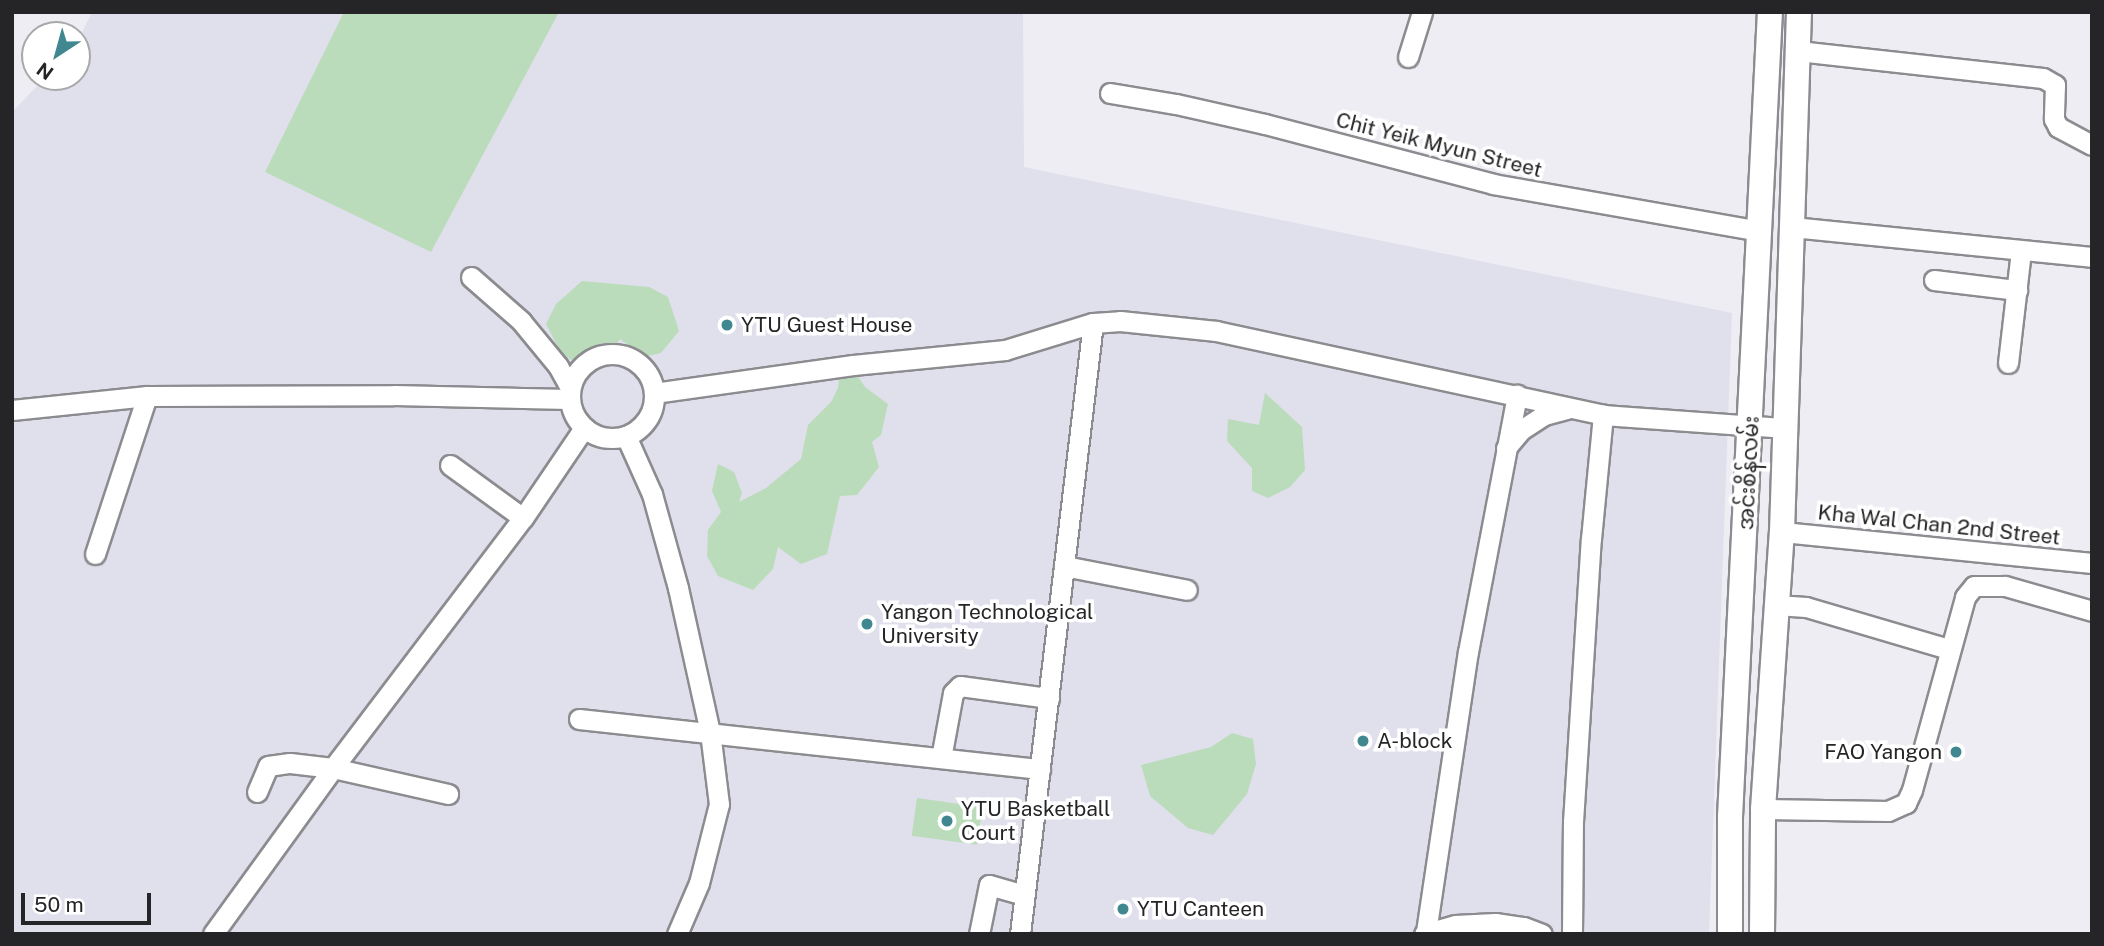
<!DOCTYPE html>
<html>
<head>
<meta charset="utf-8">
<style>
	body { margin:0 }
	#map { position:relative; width:2104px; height:946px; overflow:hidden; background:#eeedf3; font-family:"Public Sans","Noto Sans Myanmar",sans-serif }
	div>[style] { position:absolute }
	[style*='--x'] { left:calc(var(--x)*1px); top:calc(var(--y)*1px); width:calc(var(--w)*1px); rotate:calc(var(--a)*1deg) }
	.built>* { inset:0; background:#e0dfec }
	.green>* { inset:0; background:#badcbb; transform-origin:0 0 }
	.roads { filter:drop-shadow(2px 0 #8c8c90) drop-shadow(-2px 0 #8c8c90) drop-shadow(0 2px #8c8c90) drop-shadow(0 -2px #8c8c90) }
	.minor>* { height:19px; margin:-9.5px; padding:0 9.5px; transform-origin:9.5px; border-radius:9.5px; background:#fff }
	.minor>.ring { margin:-9.5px; padding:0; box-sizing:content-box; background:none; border:19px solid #fff; border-radius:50% }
	.major>* { height:24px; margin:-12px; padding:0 12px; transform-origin:12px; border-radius:12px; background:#fff }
	.dots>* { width:19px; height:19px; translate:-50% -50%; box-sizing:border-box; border:4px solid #fff; border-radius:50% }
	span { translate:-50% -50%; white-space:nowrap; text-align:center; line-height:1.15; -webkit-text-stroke:7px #fff; paint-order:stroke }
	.street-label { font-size:21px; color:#252527 }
	.poi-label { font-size:21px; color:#252527 }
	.left { translate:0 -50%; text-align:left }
	.right { translate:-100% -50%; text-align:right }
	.frame { position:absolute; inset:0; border:14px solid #252527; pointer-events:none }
	.north { position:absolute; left:21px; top:21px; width:70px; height:70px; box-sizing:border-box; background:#fff; border:2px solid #a8a8a9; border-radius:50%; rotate:216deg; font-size:19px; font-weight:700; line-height:28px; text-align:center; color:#252527 }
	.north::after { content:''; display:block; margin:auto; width:24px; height:32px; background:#40878f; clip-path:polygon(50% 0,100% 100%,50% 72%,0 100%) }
	.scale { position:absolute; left:21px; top:893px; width:130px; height:32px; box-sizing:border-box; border:4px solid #252527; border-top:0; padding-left:9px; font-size:21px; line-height:24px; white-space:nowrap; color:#252527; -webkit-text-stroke:5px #fff; paint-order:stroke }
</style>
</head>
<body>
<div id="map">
	<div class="built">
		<i style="clip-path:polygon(92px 12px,1023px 12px,1024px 167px,1732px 313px,1709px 934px,12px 934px,12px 112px,46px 77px,77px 77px,77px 43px)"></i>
	</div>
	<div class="green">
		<i style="clip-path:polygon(344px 12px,559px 12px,431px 252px,265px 172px)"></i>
		<i style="clip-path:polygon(582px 281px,649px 287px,668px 297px,679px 331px,661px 353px,644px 357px,620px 339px,603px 363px,581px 368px,560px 351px,546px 324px,556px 304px)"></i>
		<i style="clip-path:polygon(853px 369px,865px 387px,888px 404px,881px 435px,872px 442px,879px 467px,857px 495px,840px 496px,827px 554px,801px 564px,778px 547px,773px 569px,753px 590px,718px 576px,707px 556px,708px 530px,721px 512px,712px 491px,718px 464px,734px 472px,742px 493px,739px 502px,766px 488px,801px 459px,808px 425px,831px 402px,838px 388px,840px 371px)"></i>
		<i style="clip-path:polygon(1265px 393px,1302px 427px,1305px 470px,1290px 487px,1268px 498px,1252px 491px,1252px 468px,1227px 441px,1228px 419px,1259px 425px)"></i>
		<i style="clip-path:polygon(1232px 733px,1253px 739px,1256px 764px,1247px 794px,1213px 835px,1188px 828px,1150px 796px,1141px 765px,1211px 747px)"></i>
		<i style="left:917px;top:798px;width:66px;height:38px;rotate:8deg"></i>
	</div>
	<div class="roads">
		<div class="minor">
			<i style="--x:1798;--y:51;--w:246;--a:6.3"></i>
			<i style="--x:2043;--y:78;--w:14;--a:30"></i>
			<i style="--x:2055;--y:85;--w:34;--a:92"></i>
			<i style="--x:2054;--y:119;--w:9;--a:63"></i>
			<i style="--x:2058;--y:127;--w:38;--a:28"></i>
			<i style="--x:1408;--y:57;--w:47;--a:-72.7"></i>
			<i style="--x:1110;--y:93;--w:67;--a:9.5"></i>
			<i style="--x:1176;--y:104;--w:91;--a:12.7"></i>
			<i style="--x:1265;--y:124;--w:236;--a:14.7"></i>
			<i style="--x:1493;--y:184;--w:271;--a:10"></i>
			<i style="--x:1792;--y:227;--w:301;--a:5.7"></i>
			<i style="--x:471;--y:277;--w:67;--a:41.3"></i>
			<i style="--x:521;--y:321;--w:58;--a:50.6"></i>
			<i style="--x:558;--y:366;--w:25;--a:61"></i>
			<i style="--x:1934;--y:280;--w:84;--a:6.9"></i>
			<i class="ring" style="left:570px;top:354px;width:65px;height:65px"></i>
			<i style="--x:2008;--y:363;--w:113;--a:-83.4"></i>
			<i style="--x:654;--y:393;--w:201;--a:-8"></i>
			<i style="--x:853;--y:365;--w:153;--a:-5.6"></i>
			<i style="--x:1005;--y:350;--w:92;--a:-17.1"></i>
			<i style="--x:1093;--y:323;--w:27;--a:-4"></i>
			<i style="--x:1120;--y:321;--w:97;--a:5.9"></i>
			<i style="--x:1216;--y:331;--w:396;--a:12.2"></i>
			<i style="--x:1603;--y:415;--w:180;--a:4.1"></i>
			<i style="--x:12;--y:410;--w:136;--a:-5.9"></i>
			<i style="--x:147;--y:396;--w:247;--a:-0.2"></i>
			<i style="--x:394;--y:395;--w:175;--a:1.3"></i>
			<i style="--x:626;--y:436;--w:64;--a:65.9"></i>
			<i style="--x:652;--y:494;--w:98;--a:74.5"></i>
			<i style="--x:678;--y:588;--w:148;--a:77.5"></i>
			<i style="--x:710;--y:732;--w:73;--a:82.9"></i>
			<i style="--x:719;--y:804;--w:81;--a:104.2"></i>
			<i style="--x:699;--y:883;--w:56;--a:113.3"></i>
			<i style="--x:1506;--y:448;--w:23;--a:-50"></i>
			<i style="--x:1521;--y:430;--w:27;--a:-33"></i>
			<i style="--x:1544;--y:415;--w:24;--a:-15"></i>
			<i style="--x:450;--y:465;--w:90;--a:36"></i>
			<i style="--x:1782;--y:532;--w:312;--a:5.7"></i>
			<i style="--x:95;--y:554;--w:166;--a:-71.8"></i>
			<i style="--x:1064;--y:566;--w:125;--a:11"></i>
			<i style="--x:1776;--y:605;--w:30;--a:4"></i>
			<i style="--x:1806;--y:607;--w:149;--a:16.4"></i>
			<i style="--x:579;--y:719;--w:464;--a:6.2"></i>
			<i style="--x:941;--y:758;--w:66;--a:-79.5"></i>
			<i style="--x:953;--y:693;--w:10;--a:-45"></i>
			<i style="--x:960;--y:686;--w:90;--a:7.7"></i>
			<i style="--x:257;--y:792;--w:28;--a:-67"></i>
			<i style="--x:268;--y:766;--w:22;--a:-8"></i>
			<i style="--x:290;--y:763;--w:43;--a:6.6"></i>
			<i style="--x:333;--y:768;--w:118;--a:12.7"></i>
			<i style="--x:1763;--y:809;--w:125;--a:0.9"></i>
			<i style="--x:1888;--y:811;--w:20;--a:-24"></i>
			<i style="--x:1906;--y:803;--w:14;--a:-65"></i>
			<i style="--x:1912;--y:790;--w:200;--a:-74.6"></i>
			<i style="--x:1965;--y:597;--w:14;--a:-51"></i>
			<i style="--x:1974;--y:586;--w:31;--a:0"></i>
			<i style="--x:2005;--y:586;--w:91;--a:16"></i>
			<i style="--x:1426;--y:932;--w:283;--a:-81.5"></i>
			<i style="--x:1468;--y:652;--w:262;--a:-79.2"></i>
			<i style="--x:213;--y:934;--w:205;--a:-54.1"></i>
			<i style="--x:333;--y:768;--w:314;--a:-52.8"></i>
			<i style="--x:523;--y:518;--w:109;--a:-55.9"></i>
			<i style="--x:979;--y:934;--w:50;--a:-78.5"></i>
			<i style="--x:989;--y:885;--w:37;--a:16"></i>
			<i style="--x:1020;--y:934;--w:615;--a:-83.19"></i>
			<i style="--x:1424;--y:934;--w:32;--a:-16"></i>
			<i style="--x:1455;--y:925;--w:40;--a:-2.9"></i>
			<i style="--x:1495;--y:923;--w:29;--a:8"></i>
			<i style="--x:1524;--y:927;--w:19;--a:21"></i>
			<i style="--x:1572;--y:934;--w:112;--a:-89.5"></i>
			<i style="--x:1573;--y:822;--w:284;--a:-86.4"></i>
			<i style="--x:1591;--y:539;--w:125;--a:-84.5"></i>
		</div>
		<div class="major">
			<i style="--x:1730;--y:934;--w:117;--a:-90"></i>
			<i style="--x:1730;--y:817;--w:806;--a:-87.16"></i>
			<i style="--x:1762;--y:934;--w:125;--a:-89.5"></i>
			<i style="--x:1763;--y:809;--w:278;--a:-86.1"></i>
			<i style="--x:1782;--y:532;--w:520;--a:-88.13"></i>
		</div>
	</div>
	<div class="dots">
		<i style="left:727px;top:325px;background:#40878f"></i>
		<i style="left:867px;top:624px;background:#40878f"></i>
		<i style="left:1363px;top:741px;background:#40878f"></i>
		<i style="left:1956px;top:752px;background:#40878f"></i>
		<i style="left:947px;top:821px;background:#40878f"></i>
		<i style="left:1123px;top:909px;background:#40878f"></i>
	</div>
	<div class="street-label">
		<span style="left:1439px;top:145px;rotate:14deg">Chit Yeik Myun Street</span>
		<span style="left:1749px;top:473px;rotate:-87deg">အင်းစိန်လမ်း</span>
		<span style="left:1939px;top:525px;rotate:6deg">Kha Wal Chan 2nd Street</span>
	</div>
	<div class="poi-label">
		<span class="left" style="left:741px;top:325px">YTU Guest House</span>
		<span class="left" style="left:881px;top:624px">Yangon Technological<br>University</span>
		<span class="left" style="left:1377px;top:741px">A-block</span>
		<span class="right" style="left:1942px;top:752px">FAO Yangon</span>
		<span class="left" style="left:961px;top:821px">YTU Basketball<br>Court</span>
		<span class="left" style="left:1137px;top:909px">YTU Canteen</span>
	</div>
	<div class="frame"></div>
	<div class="north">N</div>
	<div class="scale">50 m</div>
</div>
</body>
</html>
